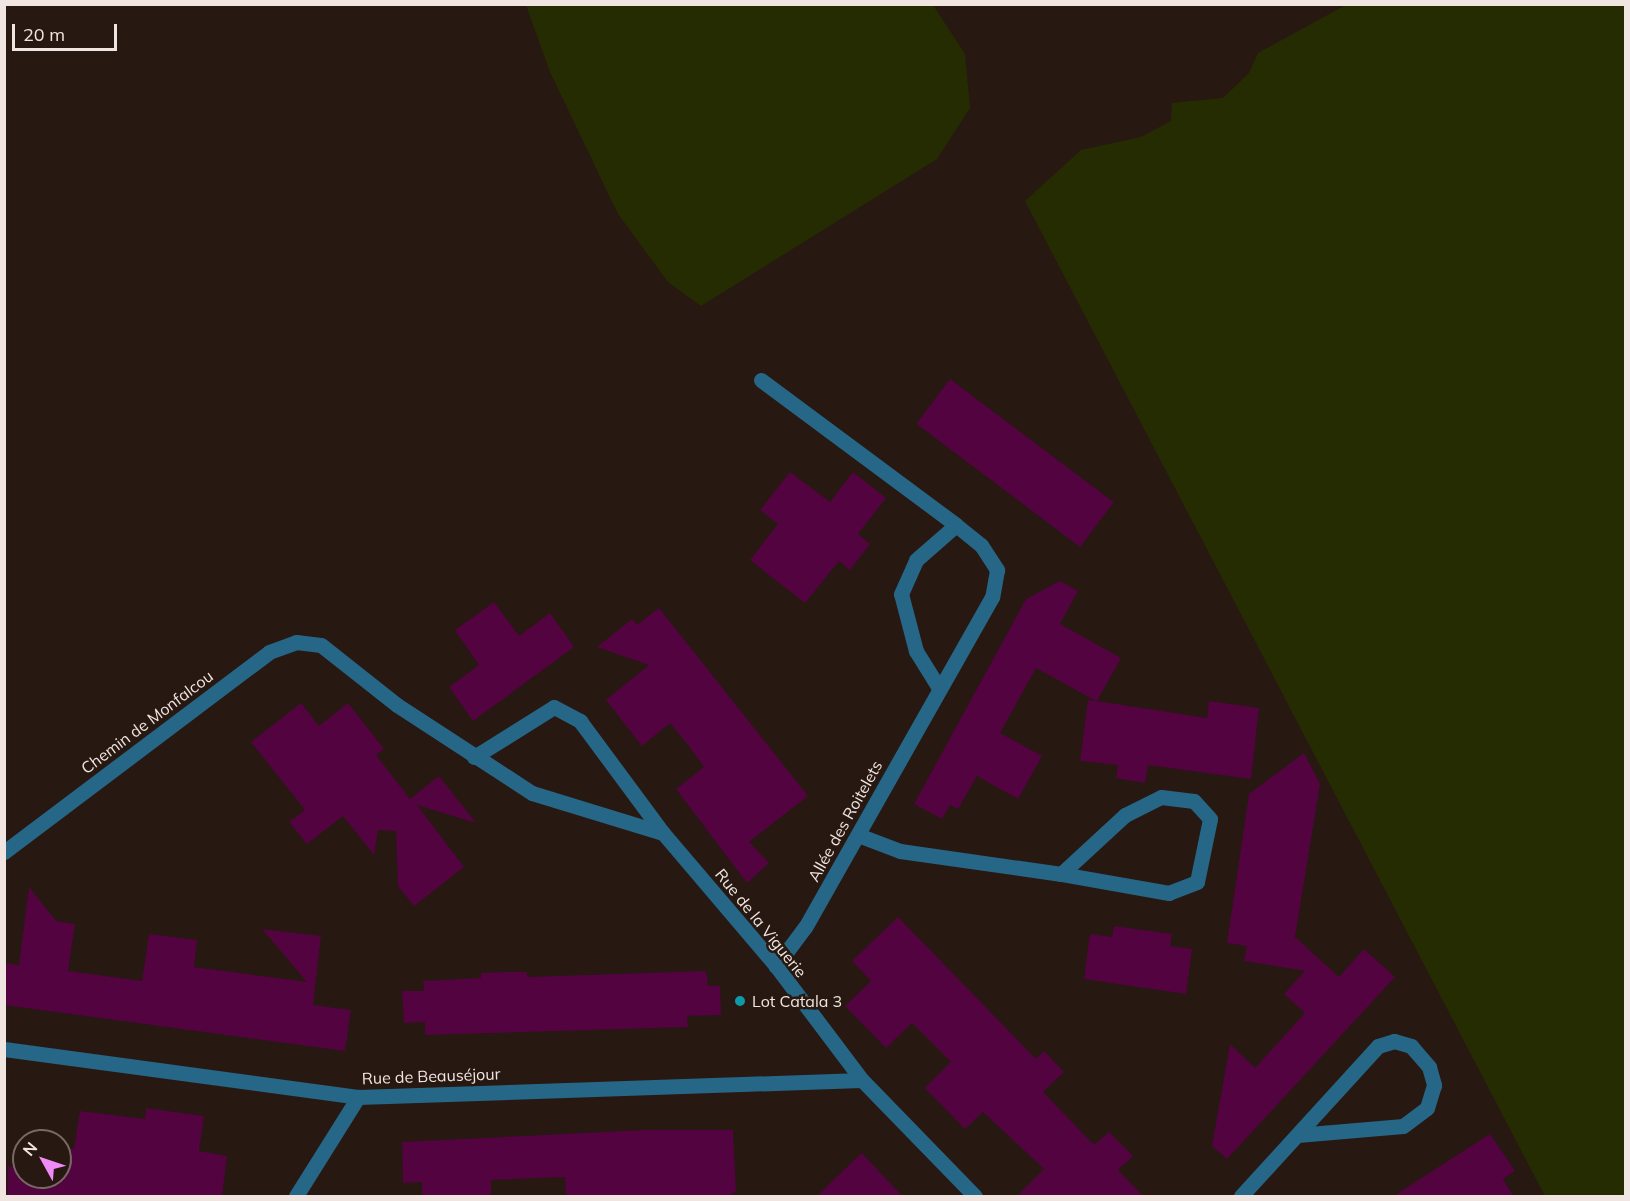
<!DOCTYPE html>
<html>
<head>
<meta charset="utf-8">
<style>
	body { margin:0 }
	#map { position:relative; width:1630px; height:1201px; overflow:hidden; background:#271811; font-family:Mulish,sans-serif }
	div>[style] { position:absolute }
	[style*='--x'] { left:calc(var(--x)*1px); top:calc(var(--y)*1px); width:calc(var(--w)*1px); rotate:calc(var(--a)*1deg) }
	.green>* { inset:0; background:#262c01 }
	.building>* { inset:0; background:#520340; transform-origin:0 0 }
	.minor>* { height:15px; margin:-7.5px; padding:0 7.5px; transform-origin:7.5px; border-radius:7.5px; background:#266687 }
	.dots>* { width:16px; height:16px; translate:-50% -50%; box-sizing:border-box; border:3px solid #271811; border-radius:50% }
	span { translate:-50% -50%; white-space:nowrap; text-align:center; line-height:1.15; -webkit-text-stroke:5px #271811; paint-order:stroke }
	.street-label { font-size:16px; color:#f0e5e0 }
	.poi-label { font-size:16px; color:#f0e5e0 }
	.left { translate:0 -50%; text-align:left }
	.frame { position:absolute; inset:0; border:6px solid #f0e5e0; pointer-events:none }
	.north { position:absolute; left:12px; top:1129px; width:60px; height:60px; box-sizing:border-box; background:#271811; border:2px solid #776a64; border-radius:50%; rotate:310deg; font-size:16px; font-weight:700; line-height:24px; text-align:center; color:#f0e5e0 }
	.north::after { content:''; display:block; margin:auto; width:21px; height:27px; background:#ef8bf7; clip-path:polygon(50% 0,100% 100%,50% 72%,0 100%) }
	.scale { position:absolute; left:12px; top:24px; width:105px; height:27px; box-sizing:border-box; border:3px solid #f0e5e0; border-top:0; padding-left:8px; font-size:18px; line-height:21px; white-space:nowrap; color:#f0e5e0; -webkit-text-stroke:4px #271811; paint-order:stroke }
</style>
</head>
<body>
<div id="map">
	<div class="green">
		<i style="clip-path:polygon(526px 5px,933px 5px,965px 54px,970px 108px,937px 159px,701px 306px,668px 282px,618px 214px,550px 72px)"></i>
		<i style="clip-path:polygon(1346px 5px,1625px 5px,1625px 1196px,1545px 1196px,1025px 201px,1081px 150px,1141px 137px,1171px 121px,1172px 103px,1223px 98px,1249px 73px,1258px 53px)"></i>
	</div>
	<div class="building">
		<i style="left:950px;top:379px;width:205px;height:56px;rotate:37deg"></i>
		<i style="clip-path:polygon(790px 472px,830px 502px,853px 472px,886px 498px,858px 534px,870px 544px,850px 570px,839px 561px,805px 603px,750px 560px,778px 524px,760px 510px)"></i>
		<i style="clip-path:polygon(1060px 581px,1078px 591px,1060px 624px,1121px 658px,1097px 701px,1207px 718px,1209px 701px,1259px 708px,1251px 779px,1148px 765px,1145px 783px,1116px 778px,1118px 765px,1080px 761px,1088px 700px,1096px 701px,1036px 668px,1000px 733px,1042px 756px,1018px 799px,977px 776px,958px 809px,950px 805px,942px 819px,914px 804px,1026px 599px)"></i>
		<i style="clip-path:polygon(494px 602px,519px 636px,550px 613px,574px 647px,473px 721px,449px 687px,479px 665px,455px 630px)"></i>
		<i style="clip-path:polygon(659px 608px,808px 796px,749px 842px,769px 863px,747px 883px,676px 789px,704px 767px,688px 745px,670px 723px,642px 746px,606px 700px,649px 665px,597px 647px,632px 619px,637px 625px)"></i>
		<i style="clip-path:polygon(301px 703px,319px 726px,348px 703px,384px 749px,376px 755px,410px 799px,439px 776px,476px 823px,417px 805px,464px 867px,414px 906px,398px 886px,396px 831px,378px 830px,374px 855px,343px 816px,307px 844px,289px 822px,305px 810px,251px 742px)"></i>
		<i style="clip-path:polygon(1304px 753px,1320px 784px,1295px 937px,1339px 977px,1364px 949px,1395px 977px,1227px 1159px,1212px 1146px,1230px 1044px,1255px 1068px,1305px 1013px,1284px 994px,1305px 971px,1244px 961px,1247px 946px,1227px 943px,1249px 794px)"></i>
		<i style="clip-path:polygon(29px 887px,56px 921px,75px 924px,68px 971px,142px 981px,149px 934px,197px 940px,194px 967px,307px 982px,262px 929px,321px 936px,313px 1005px,351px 1010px,345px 1051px,4px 1005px,4px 963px,19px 965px)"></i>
		<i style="clip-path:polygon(898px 917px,1036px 1059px,1044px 1051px,1064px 1072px,1043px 1092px,1094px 1145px,1109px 1132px,1133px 1156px,1118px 1170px,1144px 1197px,1016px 1197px,1044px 1169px,983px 1112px,965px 1129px,925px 1088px,951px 1062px,912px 1023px,886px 1048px,845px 1006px,871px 981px,852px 961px)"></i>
		<i style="clip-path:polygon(1114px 926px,1172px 934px,1170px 946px,1192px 949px,1186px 994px,1084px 979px,1090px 934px,1112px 937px)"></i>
		<i style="clip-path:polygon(706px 971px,708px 986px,720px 986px,721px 1015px,687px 1016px,688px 1027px,425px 1035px,425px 1022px,404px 1023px,402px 991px,424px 991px,423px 981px,481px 978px,481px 973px,504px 972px,527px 972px,527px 977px)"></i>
		<i style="clip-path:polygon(146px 1108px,204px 1116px,199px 1151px,227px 1156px,222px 1197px,7px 1197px,8px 1166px,24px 1169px,24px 1177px,60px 1177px,60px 1147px,74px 1149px,80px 1111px,145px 1119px)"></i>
		<i style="clip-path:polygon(644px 1130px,733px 1130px,736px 1192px,725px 1197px,566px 1197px,565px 1177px,491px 1180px,491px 1197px,422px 1197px,422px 1182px,403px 1183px,402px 1142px)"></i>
		<i style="clip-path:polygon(1490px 1134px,1515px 1171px,1503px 1179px,1514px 1197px,1392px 1197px)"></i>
		<i style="clip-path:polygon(862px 1153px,903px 1197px,816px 1197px,852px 1162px)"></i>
	</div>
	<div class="minor">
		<i style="--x:761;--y:380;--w:243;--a:36.6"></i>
		<i style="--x:956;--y:525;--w:32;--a:39"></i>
		<i style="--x:981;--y:545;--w:30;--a:57"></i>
		<i style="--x:997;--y:570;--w:27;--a:100"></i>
		<i style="--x:992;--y:597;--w:379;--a:119.5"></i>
		<i style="--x:805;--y:927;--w:49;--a:126.6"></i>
		<i style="--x:939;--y:688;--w:44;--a:-121.9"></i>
		<i style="--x:916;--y:651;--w:59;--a:-104.7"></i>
		<i style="--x:901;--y:594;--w:37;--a:-66"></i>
		<i style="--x:916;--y:560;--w:53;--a:-41.2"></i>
		<i style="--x:474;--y:757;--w:94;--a:-32"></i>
		<i style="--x:554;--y:707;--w:30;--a:28"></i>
		<i style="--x:580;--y:721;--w:139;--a:53.5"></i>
		<i style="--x:663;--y:833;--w:175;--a:49.6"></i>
		<i style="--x:776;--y:966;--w:143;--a:53"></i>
		<i style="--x:862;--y:1080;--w:162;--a:45.8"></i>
		<i style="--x:1161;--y:797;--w:33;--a:7"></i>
		<i style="--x:1194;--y:801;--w:24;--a:48"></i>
		<i style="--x:1210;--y:819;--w:64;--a:101.7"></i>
		<i style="--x:1197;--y:882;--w:30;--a:159"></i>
		<i style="--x:1169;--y:893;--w:110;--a:-170"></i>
		<i style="--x:1061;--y:874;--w:87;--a:-42.7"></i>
		<i style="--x:1125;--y:815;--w:40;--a:-26.6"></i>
		<i style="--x:858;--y:835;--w:45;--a:20.9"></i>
		<i style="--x:900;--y:851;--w:163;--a:8.1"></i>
		<i style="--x:4;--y:852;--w:332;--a:-37"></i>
		<i style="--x:269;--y:652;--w:29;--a:-20"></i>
		<i style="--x:296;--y:642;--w:25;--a:7"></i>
		<i style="--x:321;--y:645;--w:97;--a:38.3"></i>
		<i style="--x:397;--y:705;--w:161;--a:33.1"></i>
		<i style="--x:532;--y:793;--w:137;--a:17"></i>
		<i style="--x:4;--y:1049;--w:357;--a:7.7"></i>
		<i style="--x:358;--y:1097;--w:504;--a:-1.93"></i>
		<i style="--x:296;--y:1196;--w:117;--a:-57.9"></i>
		<i style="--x:1241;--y:1196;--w:203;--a:-47.6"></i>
		<i style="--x:1378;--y:1046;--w:17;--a:-17"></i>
		<i style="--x:1394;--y:1041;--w:18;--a:16"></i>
		<i style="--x:1411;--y:1046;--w:28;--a:49"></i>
		<i style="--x:1429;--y:1067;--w:19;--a:74"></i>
		<i style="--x:1434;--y:1085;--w:24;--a:107"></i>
		<i style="--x:1427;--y:1108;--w:30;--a:143"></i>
		<i style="--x:1403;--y:1126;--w:106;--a:175.1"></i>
	</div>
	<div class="dots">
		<i style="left:740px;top:1001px;background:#0f9aa8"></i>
	</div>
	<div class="street-label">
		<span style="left:147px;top:722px;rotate:-37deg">Chemin de Monfalcou</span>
		<span style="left:845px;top:821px;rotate:-61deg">Allée des Roitelets</span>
		<span style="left:761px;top:923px;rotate:51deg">Rue de la Viguerie</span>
		<span style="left:431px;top:1076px;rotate:-2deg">Rue de Beauséjour</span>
	</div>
	<div class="poi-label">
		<span class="left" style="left:752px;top:1001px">Lot Catala 3</span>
	</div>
	<div class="frame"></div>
	<div class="north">N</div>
	<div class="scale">20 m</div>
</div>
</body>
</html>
